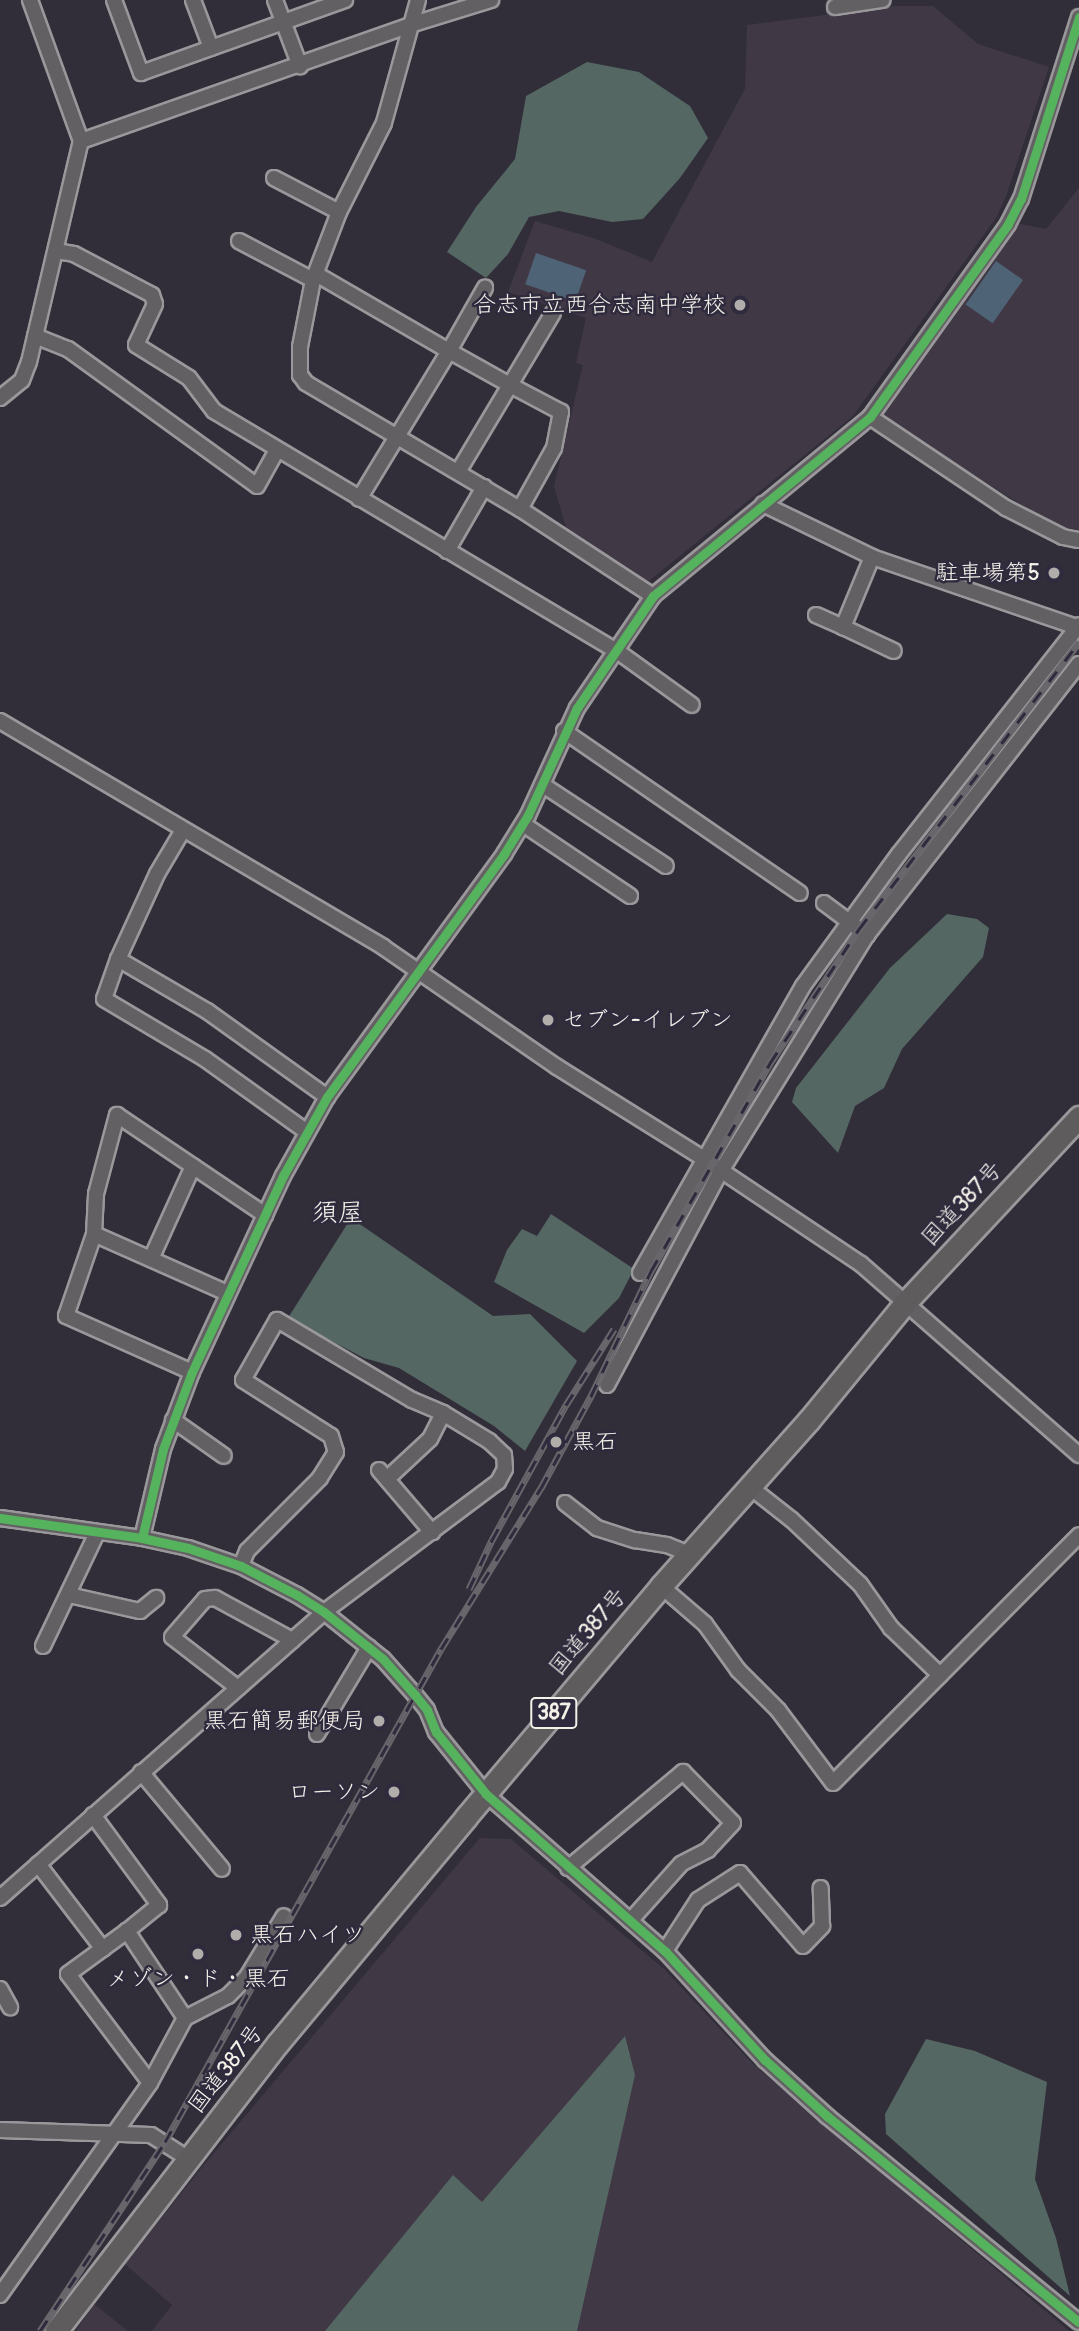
<!DOCTYPE html>
<html>
<head>
<meta charset="utf-8">
<style>
	body { margin:0 }
	#map { position:relative; width:1079px; height:2331px; overflow:hidden; background:#312e39; font-family:Pangolin,"Klee One",sans-serif }
	div>[style] { position:absolute }
	[style*='--x'] { left:calc(var(--x)*1px); top:calc(var(--y)*1px); width:calc(var(--w)*1px); rotate:calc(var(--a)*1deg) }
	.built>* { inset:0; background:#413846 }
	.green>* { inset:0; background:#546763 }
	.water>* { inset:0; background:#4f6377; transform-origin:0 0 }
	.roads { filter:drop-shadow(2px 0 #9a989b) drop-shadow(-2px 0 #9a989b) drop-shadow(0 2px #9a989b) drop-shadow(0 -2px #9a989b) }
	.minor>* { height:14px; margin:-7px; padding:0 7px; transform-origin:7px; border-radius:7px; background:#626063 }
	.highway>* { height:21px; margin:-10.5px; padding:0 10.5px; transform-origin:10.5px; border-radius:10.5px; background:#5f5c5e }
	.rail>* { height:7px; margin-top:-3.5px; transform-origin:0; background:repeating-linear-gradient(90deg,#2f2a3d 0 13px,#68666b 0 26px); box-sizing:border-box; border-block:2px solid #68666b }
	.cycleway>* { height:9px; margin:-4.5px; padding:0 4.5px; transform-origin:4.5px; border-radius:4.5px; background:#56b35d }
	.dots>* { width:19px; height:19px; translate:-50% -50%; box-sizing:border-box; border:4px solid #2f2a3d; border-radius:50% }
	span { translate:-50% -50%; white-space:nowrap; text-align:center; line-height:1.15; -webkit-text-stroke:5px #2f2a3d; paint-order:stroke }
	.shield-label span { padding:2px 5px; background:#2f2a3d; border:2px solid; border-radius:5px; -webkit-text-stroke-width:0 }
	.shield-label { font-size:21px; color:#f4f1e8; font-weight:700 }
	.poi-label { font-size:23px; color:#f4f1e8 }
	.right { translate:-100% -50%; text-align:right }
	.left { translate:0 -50%; text-align:left }
	.street-label { font-size:23px; color:#f4f1e8 }
	.quarter-label { font-size:26px; color:#f4f1e8 }
</style>
</head>
<body>
<div id="map">
	<div class="built">
		<i style="clip-path:polygon(896px 6px,933px 6px,978px 44px,1049px 67px,1006px 196px,996px 218px,853px 416px,645px 584px,568px 534px,554px 486px,583px 365px,576px 363px,586px 318px,508px 292px,535px 221px,596px 239px,652px 262px,745px 89px,747px 25px)"></i>
		<i style="clip-path:polygon(1079px 188px,1079px 535px,1065px 532px,879px 415px,1015px 223px,1046px 229px)"></i>
		<i style="clip-path:polygon(480px 1838px,511px 1839px,665px 1970px,754px 2065px,1069px 2331px,152px 2331px,172px 2305px,125px 2264px,203px 2166px)"></i>
		<i style="clip-path:polygon(94px 2304px,128px 2331px,76px 2331px)"></i>
	</div>
	<div class="green">
		<i style="clip-path:polygon(587px 62px,639px 72px,690px 106px,708px 138px,680px 178px,643px 219px,612px 222px,559px 211px,529px 217px,508px 254px,486px 278px,447px 252px,476px 207px,515px 159px,526px 96px)"></i>
		<i style="clip-path:polygon(947px 914px,977px 919px,989px 928px,983px 957px,902px 1049px,884px 1088px,855px 1106px,838px 1153px,792px 1102px,796px 1088px,890px 968px)"></i>
		<i style="clip-path:polygon(551px 1214px,634px 1269px,619px 1298px,584px 1333px,494px 1282px,507px 1250px,522px 1229px,537px 1236px)"></i>
		<i style="clip-path:polygon(351px 1218px,493px 1316px,530px 1314px,577px 1361px,525px 1451px,494px 1426px,399px 1368px,364px 1358px,288px 1318px)"></i>
		<i style="clip-path:polygon(625px 2036px,635px 2075px,577px 2331px,325px 2331px,453px 2175px,482px 2202px)"></i>
		<i style="clip-path:polygon(926px 2039px,975px 2051px,1047px 2082px,1035px 2179px,1056px 2238px,1070px 2296px,886px 2134px,885px 2114px)"></i>
	</div>
	<div class="water">
		<i style="left:536px;top:253px;width:53px;height:33px;rotate:19deg"></i>
		<i style="left:996px;top:261px;width:33px;height:53px;rotate:35deg"></i>
	</div>
	<div class="roads">
		<div class="minor">
			<i style="--x:114;--y:0;--w:78;--a:69.7"></i>
			<i style="--x:141;--y:73;--w:217;--a:-19.7"></i>
			<i style="--x:193;--y:0;--w:51;--a:69.4"></i>
			<i style="--x:275;--y:0;--w:71;--a:69.3"></i>
			<i style="--x:418;--y:0;--w:128;--a:105.5"></i>
			<i style="--x:384;--y:123;--w:100;--a:116.8"></i>
			<i style="--x:339;--y:212;--w:73;--a:110.9"></i>
			<i style="--x:313;--y:280;--w:68;--a:101"></i>
			<i style="--x:300;--y:347;--w:28;--a:90"></i>
			<i style="--x:300;--y:375;--w:10;--a:53"></i>
			<i style="--x:306;--y:383;--w:248;--a:30.5"></i>
			<i style="--x:520;--y:509;--w:159;--a:33.2"></i>
			<i style="--x:835;--y:7;--w:48;--a:-8.5"></i>
			<i style="--x:81;--y:141;--w:349;--a:-19.4"></i>
			<i style="--x:410;--y:25;--w:85;--a:-17.2"></i>
			<i style="--x:274;--y:178;--w:73;--a:27.6"></i>
			<i style="--x:239;--y:241;--w:84;--a:27.8"></i>
			<i style="--x:56;--y:251;--w:18;--a:9"></i>
			<i style="--x:74;--y:254;--w:88;--a:27.7"></i>
			<i style="--x:152;--y:295;--w:9;--a:72"></i>
			<i style="--x:155;--y:304;--w:45;--a:114.9"></i>
			<i style="--x:136;--y:345;--w:62;--a:31.9"></i>
			<i style="--x:189;--y:378;--w:41;--a:52.9"></i>
			<i style="--x:214;--y:411;--w:469;--a:30.8"></i>
			<i style="--x:617;--y:651;--w:92;--a:35.8"></i>
			<i style="--x:316;--y:274;--w:154;--a:30.1"></i>
			<i style="--x:449;--y:351;--w:173;--a:121.3"></i>
			<i style="--x:35;--y:336;--w:35;--a:22"></i>
			<i style="--x:68;--y:349;--w:233;--a:35.9"></i>
			<i style="--x:257;--y:486;--w:41;--a:-60.9"></i>
			<i style="--x:0;--y:398;--w:28;--a:-39"></i>
			<i style="--x:22;--y:380;--w:19;--a:-69"></i>
			<i style="--x:29;--y:362;--w:227;--a:-76.8"></i>
			<i style="--x:81;--y:141;--w:150;--a:-109.9"></i>
			<i style="--x:870;--y:417;--w:164;--a:33.8"></i>
			<i style="--x:1006;--y:508;--w:64;--a:27"></i>
			<i style="--x:1063;--y:537;--w:16;--a:11"></i>
			<i style="--x:458;--y:472;--w:101;--a:-59.1"></i>
			<i style="--x:510;--y:385;--w:70;--a:-150.9"></i>
			<i style="--x:449;--y:351;--w:73;--a:-60.3"></i>
			<i style="--x:763;--y:504;--w:121;--a:25.9"></i>
			<i style="--x:872;--y:557;--w:219;--a:18.9"></i>
			<i style="--x:520;--y:509;--w:70;--a:-60.9"></i>
			<i style="--x:554;--y:448;--w:37;--a:-79"></i>
			<i style="--x:561;--y:412;--w:58;--a:-152.1"></i>
			<i style="--x:510;--y:385;--w:84;--a:-59.2"></i>
			<i style="--x:447;--y:551;--w:74;--a:-60"></i>
			<i style="--x:872;--y:557;--w:76;--a:112.5"></i>
			<i style="--x:843;--y:627;--w:56;--a:25.2"></i>
			<i style="--x:816;--y:615;--w:30;--a:24"></i>
			<i style="--x:0;--y:721;--w:445;--a:30.5"></i>
			<i style="--x:383;--y:947;--w:211;--a:34.6"></i>
			<i style="--x:557;--y:1067;--w:173;--a:32"></i>
			<i style="--x:704;--y:1159;--w:189;--a:33.8"></i>
			<i style="--x:861;--y:1264;--w:290;--a:41.2"></i>
			<i style="--x:564;--y:731;--w:286;--a:34.5"></i>
			<i style="--x:543;--y:785;--w:147;--a:33.4"></i>
			<i style="--x:523;--y:824;--w:129;--a:33.9"></i>
			<i style="--x:183;--y:830;--w:51;--a:120.6"></i>
			<i style="--x:157;--y:874;--w:94;--a:114.6"></i>
			<i style="--x:118;--y:959;--w:42;--a:109.3"></i>
			<i style="--x:104;--y:999;--w:117;--a:30.7"></i>
			<i style="--x:205;--y:1059;--w:125;--a:35.6"></i>
			<i style="--x:824;--y:903;--w:54;--a:36.7"></i>
			<i style="--x:118;--y:959;--w:103;--a:30.3"></i>
			<i style="--x:207;--y:1011;--w:148;--a:35.6"></i>
			<i style="--x:94;--y:1234;--w:145;--a:23.9"></i>
			<i style="--x:151;--y:1259;--w:102;--a:-65.7"></i>
			<i style="--x:640;--y:1273;--w:330;--a:-60.4"></i>
			<i style="--x:803;--y:986;--w:163;--a:-54"></i>
			<i style="--x:899;--y:854;--w:291;--a:-51.8"></i>
			<i style="--x:192;--y:1372;--w:138;--a:-156"></i>
			<i style="--x:66;--y:1316;--w:87;--a:-71.1"></i>
			<i style="--x:94;--y:1234;--w:40;--a:-87.1"></i>
			<i style="--x:96;--y:1194;--w:82;--a:-75.1"></i>
			<i style="--x:117;--y:1115;--w:179;--a:34"></i>
			<i style="--x:607;--y:1385;--w:242;--a:-62"></i>
			<i style="--x:721;--y:1171;--w:278;--a:-58.3"></i>
			<i style="--x:867;--y:935;--w:344;--a:-52"></i>
			<i style="--x:173;--y:1420;--w:62;--a:35.2"></i>
			<i style="--x:379;--y:1470;--w:82;--a:49.5"></i>
			<i style="--x:388;--y:1478;--w:57;--a:-42.9"></i>
			<i style="--x:430;--y:1439;--w:29;--a:-63"></i>
			<i style="--x:750;--y:1487;--w:53;--a:38.2"></i>
			<i style="--x:792;--y:1520;--w:93;--a:43.3"></i>
			<i style="--x:860;--y:1584;--w:54;--a:54.8"></i>
			<i style="--x:891;--y:1628;--w:68;--a:43.8"></i>
			<i style="--x:565;--y:1503;--w:41;--a:38"></i>
			<i style="--x:597;--y:1528;--w:40;--a:18"></i>
			<i style="--x:635;--y:1540;--w:32;--a:9"></i>
			<i style="--x:667;--y:1545;--w:24;--a:22"></i>
			<i style="--x:0;--y:1518;--w:143;--a:8"></i>
			<i style="--x:142;--y:1538;--w:47;--a:12.3"></i>
			<i style="--x:188;--y:1548;--w:56;--a:18.8"></i>
			<i style="--x:241;--y:1566;--w:63;--a:27.4"></i>
			<i style="--x:297;--y:1595;--w:32;--a:32"></i>
			<i style="--x:324;--y:1612;--w:75;--a:38.5"></i>
			<i style="--x:383;--y:1659;--w:48;--a:48.4"></i>
			<i style="--x:415;--y:1695;--w:19;--a:51"></i>
			<i style="--x:427;--y:1710;--w:24;--a:68"></i>
			<i style="--x:436;--y:1732;--w:80;--a:51.1"></i>
			<i style="--x:486;--y:1794;--w:238;--a:41.3"></i>
			<i style="--x:665;--y:1951;--w:148;--a:47.5"></i>
			<i style="--x:765;--y:2060;--w:84;--a:42.1"></i>
			<i style="--x:827;--y:2116;--w:325;--a:39.3"></i>
			<i style="--x:142;--y:1538;--w:91;--a:-76.7"></i>
			<i style="--x:163;--y:1449;--w:82;--a:-69.4"></i>
			<i style="--x:192;--y:1372;--w:216;--a:-65.1"></i>
			<i style="--x:283;--y:1176;--w:90;--a:-60.9"></i>
			<i style="--x:327;--y:1097;--w:301;--a:-53.9"></i>
			<i style="--x:504;--y:854;--w:46;--a:-58.4"></i>
			<i style="--x:528;--y:815;--w:118;--a:-65.4"></i>
			<i style="--x:577;--y:708;--w:135;--a:-55.8"></i>
			<i style="--x:653;--y:596;--w:281;--a:-39.5"></i>
			<i style="--x:870;--y:417;--w:237;--a:-54.4"></i>
			<i style="--x:1008;--y:224;--w:28;--a:-63"></i>
			<i style="--x:1021;--y:199;--w:191;--a:-72.3"></i>
			<i style="--x:661;--y:1586;--w:58;--a:40.8"></i>
			<i style="--x:705;--y:1624;--w:57;--a:54.3"></i>
			<i style="--x:738;--y:1670;--w:57;--a:45"></i>
			<i style="--x:778;--y:1710;--w:91;--a:53"></i>
			<i style="--x:833;--y:1783;--w:349;--a:-45.2"></i>
			<i style="--x:69;--y:1595;--w:73;--a:12.7"></i>
			<i style="--x:140;--y:1611;--w:21;--a:-39"></i>
			<i style="--x:43;--y:1646;--w:125;--a:-64.5"></i>
			<i style="--x:238;--y:1688;--w:83;--a:-142.3"></i>
			<i style="--x:172;--y:1637;--w:50;--a:-49"></i>
			<i style="--x:205;--y:1599;--w:10;--a:-6"></i>
			<i style="--x:215;--y:1598;--w:88;--a:28.6"></i>
			<i style="--x:317;--y:1734;--w:101;--a:-59.1"></i>
			<i style="--x:141;--y:1772;--w:126;--a:50.1"></i>
			<i style="--x:93;--y:1815;--w:112;--a:53.7"></i>
			<i style="--x:159;--y:1905;--w:41;--a:140.9"></i>
			<i style="--x:38;--y:1864;--w:107;--a:52.6"></i>
			<i style="--x:568;--y:1868;--w:150;--a:-39.9"></i>
			<i style="--x:683;--y:1772;--w:71;--a:45.6"></i>
			<i style="--x:733;--y:1823;--w:37;--a:133"></i>
			<i style="--x:708;--y:1850;--w:30;--a:153"></i>
			<i style="--x:681;--y:1864;--w:76;--a:131.8"></i>
			<i style="--x:0;--y:1898;--w:432;--a:-41.4"></i>
			<i style="--x:324;--y:1612;--w:217;--a:-36.8"></i>
			<i style="--x:498;--y:1482;--w:15;--a:-62"></i>
			<i style="--x:505;--y:1469;--w:14;--a:-94"></i>
			<i style="--x:504;--y:1455;--w:21;--a:-137"></i>
			<i style="--x:489;--y:1441;--w:54;--a:-148.7"></i>
			<i style="--x:443;--y:1413;--w:34;--a:-157"></i>
			<i style="--x:412;--y:1400;--w:157;--a:-149.3"></i>
			<i style="--x:277;--y:1320;--w:69;--a:119.5"></i>
			<i style="--x:243;--y:1380;--w:104;--a:32.5"></i>
			<i style="--x:331;--y:1436;--w:17;--a:73"></i>
			<i style="--x:336;--y:1452;--w:31;--a:122"></i>
			<i style="--x:320;--y:1478;--w:103;--a:135"></i>
			<i style="--x:247;--y:1551;--w:16;--a:112"></i>
			<i style="--x:665;--y:1951;--w:61;--a:-57.1"></i>
			<i style="--x:698;--y:1900;--w:50;--a:-32.7"></i>
			<i style="--x:740;--y:1873;--w:96;--a:49.2"></i>
			<i style="--x:803;--y:1946;--w:28;--a:-46"></i>
			<i style="--x:822;--y:1926;--w:38;--a:-92"></i>
			<i style="--x:0;--y:1989;--w:21;--a:61"></i>
			<i style="--x:185;--y:2018;--w:48;--a:-27.1"></i>
			<i style="--x:228;--y:1996;--w:27;--a:-45"></i>
			<i style="--x:247;--y:1977;--w:71;--a:-58.8"></i>
			<i style="--x:0;--y:2130;--w:151;--a:1.9"></i>
			<i style="--x:151;--y:2135;--w:45;--a:32.3"></i>
			<i style="--x:0;--y:2295;--w:260;--a:-54.7"></i>
			<i style="--x:150;--y:2083;--w:74;--a:-61.7"></i>
			<i style="--x:185;--y:2018;--w:105;--a:-123.7"></i>
			<i style="--x:127;--y:1931;--w:73;--a:143.9"></i>
			<i style="--x:68;--y:1974;--w:136;--a:53"></i>
		</div>
		<div class="highway">
			<i style="--x:56;--y:2331;--w:364;--a:-52.4"></i>
			<i style="--x:278;--y:2043;--w:294;--a:-50.2"></i>
			<i style="--x:466;--y:1817;--w:302;--a:-49.8"></i>
			<i style="--x:661;--y:1586;--w:222;--a:-48.3"></i>
			<i style="--x:809;--y:1420;--w:151;--a:-50.6"></i>
			<i style="--x:905;--y:1303;--w:255;--a:-46.9"></i>
		</div>
	</div>
	<div class="rail">
		<i style="--x:469;--y:1589;--w:54;--a:-64.9"></i>
		<i style="--x:492;--y:1540;--w:154;--a:-61.3"></i>
		<i style="--x:566;--y:1405;--w:90;--a:-57.7"></i>
		<i style="--x:40;--y:2331;--w:227;--a:-56.5"></i>
		<i style="--x:165;--y:2142;--w:565;--a:-60.76"></i>
		<i style="--x:441;--y:1649;--w:190;--a:-58.2"></i>
		<i style="--x:541;--y:1488;--w:105;--a:-61.5"></i>
		<i style="--x:591;--y:1396;--w:139;--a:-64.4"></i>
		<i style="--x:651;--y:1271;--w:240;--a:-60.2"></i>
		<i style="--x:770;--y:1063;--w:161;--a:-56.4"></i>
		<i style="--x:859;--y:929;--w:362;--a:-52.5"></i>
	</div>
	<div class="cycleway">
		<i style="--x:0;--y:1518;--w:143;--a:8"></i>
		<i style="--x:142;--y:1538;--w:47;--a:12.3"></i>
		<i style="--x:188;--y:1548;--w:56;--a:18.8"></i>
		<i style="--x:241;--y:1566;--w:63;--a:27.4"></i>
		<i style="--x:297;--y:1595;--w:32;--a:32"></i>
		<i style="--x:324;--y:1612;--w:75;--a:38.5"></i>
		<i style="--x:383;--y:1659;--w:48;--a:48.4"></i>
		<i style="--x:415;--y:1695;--w:19;--a:51"></i>
		<i style="--x:427;--y:1710;--w:24;--a:68"></i>
		<i style="--x:436;--y:1732;--w:80;--a:51.1"></i>
		<i style="--x:486;--y:1794;--w:238;--a:41.3"></i>
		<i style="--x:665;--y:1951;--w:148;--a:47.5"></i>
		<i style="--x:765;--y:2060;--w:84;--a:42.1"></i>
		<i style="--x:827;--y:2116;--w:325;--a:39.3"></i>
		<i style="--x:142;--y:1538;--w:91;--a:-76.7"></i>
		<i style="--x:163;--y:1449;--w:82;--a:-69.4"></i>
		<i style="--x:192;--y:1372;--w:216;--a:-65.1"></i>
		<i style="--x:283;--y:1176;--w:90;--a:-60.9"></i>
		<i style="--x:327;--y:1097;--w:301;--a:-53.9"></i>
		<i style="--x:504;--y:854;--w:46;--a:-58.4"></i>
		<i style="--x:528;--y:815;--w:118;--a:-65.4"></i>
		<i style="--x:577;--y:708;--w:135;--a:-55.8"></i>
		<i style="--x:653;--y:596;--w:281;--a:-39.5"></i>
		<i style="--x:870;--y:417;--w:237;--a:-54.4"></i>
		<i style="--x:1008;--y:224;--w:28;--a:-63"></i>
		<i style="--x:1021;--y:199;--w:191;--a:-72.3"></i>
	</div>
	<div class="dots">
		<i style="left:740px;top:305px;background:#b0adab"></i>
		<i style="left:1054px;top:573px;background:#b0adab"></i>
		<i style="left:548px;top:1020px;background:#b0adab"></i>
		<i style="left:556px;top:1442px;background:#b0adab"></i>
		<i style="left:379px;top:1721px;background:#b0adab"></i>
		<i style="left:394px;top:1792px;background:#b0adab"></i>
		<i style="left:236px;top:1935px;background:#b0adab"></i>
		<i style="left:198px;top:1954px;background:#b0adab"></i>
	</div>
	<div class="shield-label">
		<span style="left:554px;top:1713px">387</span>
	</div>
	<div class="poi-label">
		<span class="right" style="left:726px;top:305px">合志市立西合志南中学校</span>
		<span class="right" style="left:1040px;top:573px">駐車場第5</span>
		<span class="left" style="left:562px;top:1020px">セブン-イレブン</span>
		<span class="left" style="left:572px;top:1442px">黒石</span>
		<span class="right" style="left:365px;top:1721px">黒石簡易郵便局</span>
		<span class="right" style="left:380px;top:1792px">ローソン</span>
		<span class="left" style="left:250px;top:1935px">黒石ハイツ</span>
		<span style="left:198px;top:1979px">メゾン・ド・黒石</span>
	</div>
	<div class="street-label">
		<span style="left:962px;top:1204px;rotate:-47deg">国道387号</span>
		<span style="left:588px;top:1632px;rotate:-50deg">国道387号</span>
		<span style="left:226px;top:2069px;rotate:-52deg">国道387号</span>
	</div>
	<div class="quarter-label">
		<span style="left:338px;top:1214px">須屋</span>
	</div>
</div>
</body>
</html>
